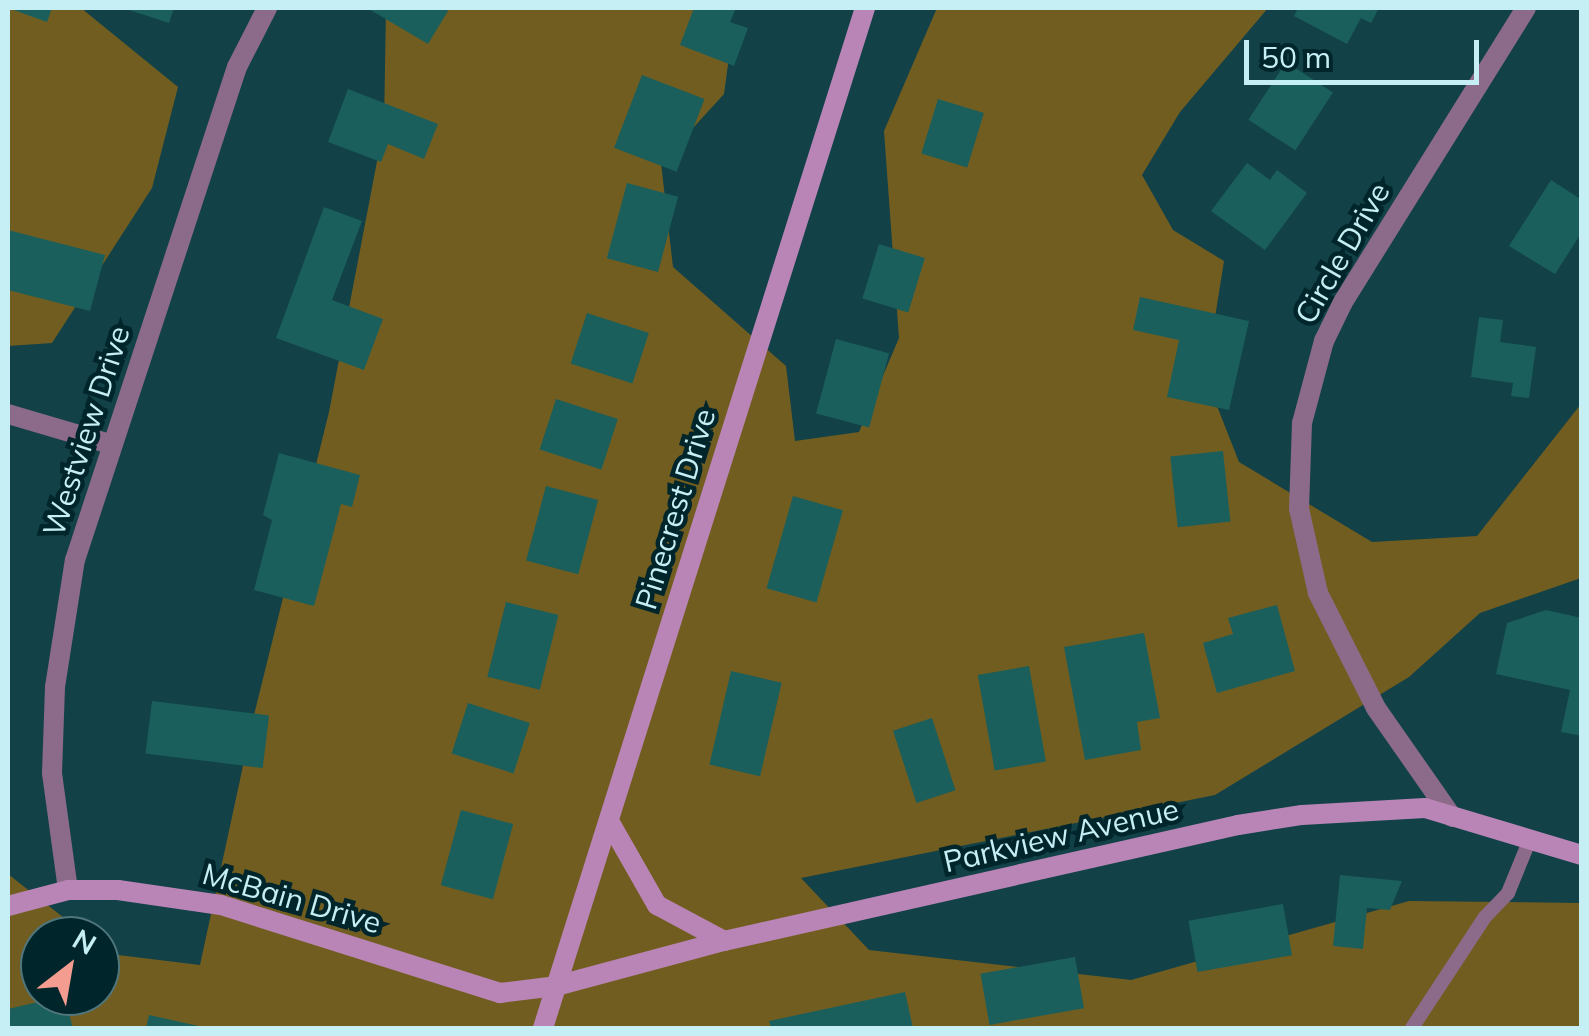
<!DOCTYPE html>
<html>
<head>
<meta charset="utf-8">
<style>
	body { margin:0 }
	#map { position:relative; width:1589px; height:1036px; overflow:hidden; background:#124147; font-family:Mulish,sans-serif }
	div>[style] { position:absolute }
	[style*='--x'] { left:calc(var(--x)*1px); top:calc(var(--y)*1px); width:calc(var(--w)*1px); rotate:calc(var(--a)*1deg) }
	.forest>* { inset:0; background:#725d21 }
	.building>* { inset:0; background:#1a5f5b; transform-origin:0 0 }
	.lane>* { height:14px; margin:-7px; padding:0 7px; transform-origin:7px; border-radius:7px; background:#8c6a89 }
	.street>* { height:20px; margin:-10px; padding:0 10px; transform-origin:10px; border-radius:10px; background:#8c6a89 }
	.secondary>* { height:20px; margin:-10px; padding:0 10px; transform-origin:10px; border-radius:10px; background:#b985b6 }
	span { translate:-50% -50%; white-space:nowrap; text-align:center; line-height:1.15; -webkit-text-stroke:9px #00262b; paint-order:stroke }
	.street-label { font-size:30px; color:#c6eef5 }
	.frame { position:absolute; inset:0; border:10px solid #c6eef5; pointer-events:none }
	.north { position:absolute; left:20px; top:916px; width:100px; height:100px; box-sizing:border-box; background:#00262b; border:2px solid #4f767c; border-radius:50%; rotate:31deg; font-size:28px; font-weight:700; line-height:40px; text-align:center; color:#c6eef5 }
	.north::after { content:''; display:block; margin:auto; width:35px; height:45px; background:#f59c90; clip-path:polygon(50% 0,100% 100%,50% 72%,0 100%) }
	.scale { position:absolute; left:1244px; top:40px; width:235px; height:45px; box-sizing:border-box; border:5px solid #c6eef5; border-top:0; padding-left:12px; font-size:30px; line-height:35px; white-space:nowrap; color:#c6eef5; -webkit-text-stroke:8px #00262b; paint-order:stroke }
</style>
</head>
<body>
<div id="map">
	<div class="forest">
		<i style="clip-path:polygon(8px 8px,81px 8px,178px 87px,152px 188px,52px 343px,8px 346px)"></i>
		<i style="clip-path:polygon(386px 8px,706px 8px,732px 35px,724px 94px,661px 163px,673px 267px,786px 366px,795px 441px,859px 432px,899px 338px,884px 131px,937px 8px,1268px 8px,1180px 112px,1142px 175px,1173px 230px,1224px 261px,1214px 324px,1217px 406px,1239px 462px,1372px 542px,1477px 536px,1581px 404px,1581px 578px,1480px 613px,1409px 677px,1215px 795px,801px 878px,869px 950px,1131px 980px,1409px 901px,1581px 903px,1581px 1028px,8px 1028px,8px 874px,87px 936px,40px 936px,40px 996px,100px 996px,100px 946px,110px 954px,200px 965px,254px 715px,329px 412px,384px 125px)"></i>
	</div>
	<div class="building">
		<i style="clip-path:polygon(8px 8px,52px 8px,47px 22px)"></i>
		<i style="clip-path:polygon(123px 8px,174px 8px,169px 23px)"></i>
		<i style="clip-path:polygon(367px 8px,446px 8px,448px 11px,428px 44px)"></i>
		<i style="clip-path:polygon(694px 8px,736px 8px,730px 22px,748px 28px,734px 66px,680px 45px)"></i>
		<i style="clip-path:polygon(1298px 8px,1379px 8px,1371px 23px,1361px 18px,1347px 44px,1294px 16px)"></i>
		<i style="left:1286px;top:62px;width:56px;height:69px;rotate:33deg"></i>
		<i style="left:642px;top:75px;width:67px;height:78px;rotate:21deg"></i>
		<i style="clip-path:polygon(348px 89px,438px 124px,424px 159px,388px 144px,381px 162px,328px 142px)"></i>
		<i style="left:938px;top:99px;width:48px;height:57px;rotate:17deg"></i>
		<i style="clip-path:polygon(1247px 163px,1270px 180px,1277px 170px,1307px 193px,1265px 250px,1211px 211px)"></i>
		<i style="clip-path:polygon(1551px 180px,1582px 200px,1582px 232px,1555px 274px,1509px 246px)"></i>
		<i style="left:627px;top:183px;width:53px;height:78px;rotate:15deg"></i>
		<i style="clip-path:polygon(324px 207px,362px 221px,332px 300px,383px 319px,364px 370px,276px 338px)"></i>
		<i style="clip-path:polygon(8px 230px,105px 255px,90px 311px,8px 290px)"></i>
		<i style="left:879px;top:244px;width:48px;height:57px;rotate:17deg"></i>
		<i style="clip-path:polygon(1140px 297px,1249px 321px,1229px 410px,1167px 397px,1179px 340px,1133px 330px)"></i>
		<i style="left:587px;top:313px;width:65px;height:53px;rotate:18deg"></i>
		<i style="clip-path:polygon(1479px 317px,1503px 320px,1500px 342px,1536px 347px,1529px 398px,1511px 396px,1513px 383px,1471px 377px)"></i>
		<i style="left:836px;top:339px;width:55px;height:77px;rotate:15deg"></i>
		<i style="left:556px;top:399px;width:65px;height:53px;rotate:18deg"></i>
		<i style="left:1223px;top:451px;width:71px;height:53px;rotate:84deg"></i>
		<i style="clip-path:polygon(279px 453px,360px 475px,352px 507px,341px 504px,314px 606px,254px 590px,272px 520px,263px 515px)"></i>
		<i style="left:546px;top:486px;width:54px;height:77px;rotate:15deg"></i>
		<i style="left:793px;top:496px;width:52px;height:96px;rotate:16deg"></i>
		<i style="left:506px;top:602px;width:54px;height:77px;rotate:14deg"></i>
		<i style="clip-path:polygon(1277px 605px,1295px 671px,1217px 693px,1203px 643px,1233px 634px,1228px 618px)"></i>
		<i style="clip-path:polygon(1546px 610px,1582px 618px,1582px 736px,1561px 732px,1570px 690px,1496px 674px,1507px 623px)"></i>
		<i style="clip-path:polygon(1144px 633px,1160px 718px,1137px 722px,1141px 750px,1085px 760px,1064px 647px)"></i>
		<i style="left:1029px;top:666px;width:97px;height:52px;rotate:80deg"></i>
		<i style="left:731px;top:671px;width:52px;height:96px;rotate:13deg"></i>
		<i style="left:152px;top:701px;width:118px;height:53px;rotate:7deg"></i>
		<i style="left:468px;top:703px;width:65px;height:53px;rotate:18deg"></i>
		<i style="left:932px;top:718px;width:76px;height:41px;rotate:72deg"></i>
		<i style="left:461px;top:810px;width:54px;height:78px;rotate:15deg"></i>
		<i style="clip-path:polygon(1340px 875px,1402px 881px,1390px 910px,1367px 908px,1363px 949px,1333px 946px)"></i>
		<i style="left:1283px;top:904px;width:52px;height:96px;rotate:80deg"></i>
		<i style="left:1075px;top:957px;width:52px;height:96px;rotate:80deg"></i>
		<i style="clip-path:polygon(905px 992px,913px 1028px,771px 1028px,769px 1021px)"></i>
		<i style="clip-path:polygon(64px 996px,73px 1028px,10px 1028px,8px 1009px)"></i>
		<i style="clip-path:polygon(149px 1015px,203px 1027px,202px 1028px,146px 1028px)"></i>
	</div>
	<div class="lane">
		<i style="--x:1412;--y:1028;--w:133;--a:-56.7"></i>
		<i style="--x:1485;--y:917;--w:33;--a:-46"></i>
		<i style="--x:1508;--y:893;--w:58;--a:-67.8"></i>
	</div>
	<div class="street">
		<i style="--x:8;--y:414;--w:109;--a:16.4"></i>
		<i style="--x:1452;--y:817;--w:133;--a:-124.9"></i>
		<i style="--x:1376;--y:708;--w:129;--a:-116.8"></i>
		<i style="--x:1318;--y:593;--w:86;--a:-102.7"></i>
		<i style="--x:1299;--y:509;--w:86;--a:-88"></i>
		<i style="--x:1302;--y:423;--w:85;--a:-75"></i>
		<i style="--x:1324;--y:341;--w:43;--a:-64"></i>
		<i style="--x:1343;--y:302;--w:346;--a:-58.1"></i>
		<i style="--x:68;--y:890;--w:118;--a:-97.8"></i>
		<i style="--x:52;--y:773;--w:86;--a:-88"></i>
		<i style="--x:55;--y:687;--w:129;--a:-81.1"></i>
		<i style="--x:75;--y:560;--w:519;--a:-71.81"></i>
		<i style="--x:237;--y:67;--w:66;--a:-63"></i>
	</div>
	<div class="secondary">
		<i style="--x:609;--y:821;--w:97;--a:60.3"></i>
		<i style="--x:657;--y:905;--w:76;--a:28.2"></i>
		<i style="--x:8;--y:906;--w:62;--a:-14.9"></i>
		<i style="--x:68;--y:890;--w:50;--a:0"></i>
		<i style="--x:118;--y:890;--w:104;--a:8.3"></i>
		<i style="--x:221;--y:905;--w:293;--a:17.5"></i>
		<i style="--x:500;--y:993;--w:56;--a:-7.1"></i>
		<i style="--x:556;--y:986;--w:174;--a:-15"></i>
		<i style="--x:724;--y:941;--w:527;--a:-12.72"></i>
		<i style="--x:1238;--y:825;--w:65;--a:-8.9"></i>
		<i style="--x:1302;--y:815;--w:123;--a:-3.3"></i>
		<i style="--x:1425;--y:808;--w:164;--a:16.7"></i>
		<i style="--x:543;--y:1028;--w:1070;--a:-72.48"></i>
	</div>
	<div class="street-label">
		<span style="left:1342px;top:253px;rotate:-60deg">Circle Drive</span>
		<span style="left:86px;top:431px;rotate:-72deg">Westview Drive</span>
		<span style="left:675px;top:509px;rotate:-73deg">Pinecrest Drive</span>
		<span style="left:1061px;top:835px;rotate:-13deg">Parkview Avenue</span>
		<span style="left:292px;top:898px;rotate:16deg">McBain Drive</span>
	</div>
	<div class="frame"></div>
	<div class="north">N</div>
	<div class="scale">50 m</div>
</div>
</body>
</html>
